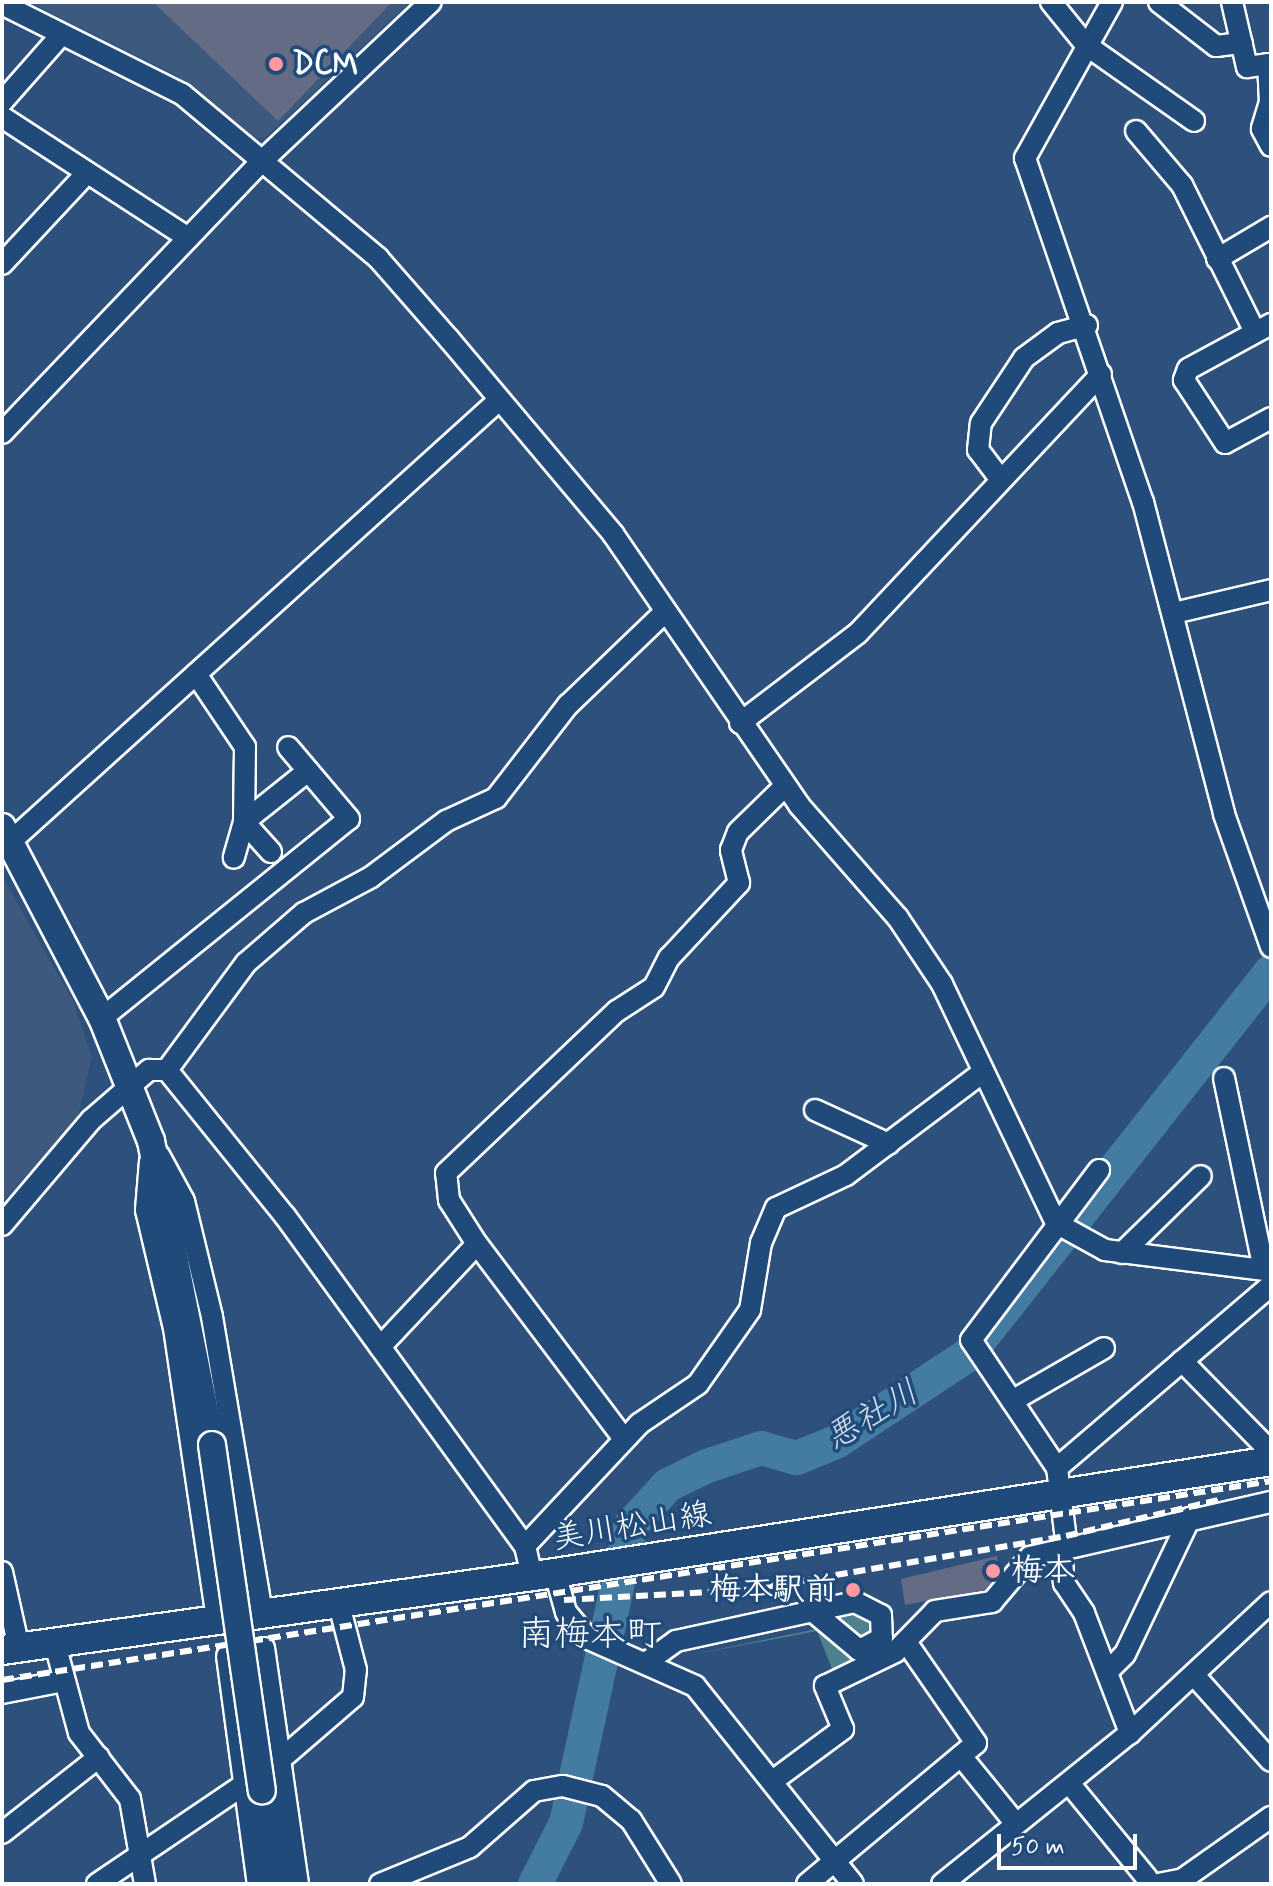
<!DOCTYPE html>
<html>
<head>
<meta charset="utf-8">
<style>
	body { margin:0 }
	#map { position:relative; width:1273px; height:1886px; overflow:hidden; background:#2d517c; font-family:Mynerve,"Klee One",sans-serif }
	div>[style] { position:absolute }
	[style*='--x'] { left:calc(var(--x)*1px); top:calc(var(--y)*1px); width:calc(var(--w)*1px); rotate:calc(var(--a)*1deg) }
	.built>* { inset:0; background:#3d597e }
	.green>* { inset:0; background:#4e818e }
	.river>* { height:34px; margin:-17px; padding:0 17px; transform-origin:17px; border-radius:17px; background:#447ba1 }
	.building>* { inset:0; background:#636c84 }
	.roads { filter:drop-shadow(2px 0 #fff) drop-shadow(-2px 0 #fff) drop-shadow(0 2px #fff) drop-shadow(0 -2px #fff) }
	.minor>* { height:20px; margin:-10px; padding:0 10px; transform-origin:10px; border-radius:10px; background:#1f4a7a }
	.tertiary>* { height:26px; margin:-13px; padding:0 13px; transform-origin:13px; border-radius:13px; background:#1f4a7a }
	.secondary>* { height:28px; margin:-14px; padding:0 14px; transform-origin:14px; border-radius:14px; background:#1f4a7a }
	.rail>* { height:6px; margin-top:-3px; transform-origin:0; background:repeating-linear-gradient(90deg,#fff 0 12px,transparent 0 18px) }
	.bridges { filter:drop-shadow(2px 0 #fff) drop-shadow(-2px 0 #fff) drop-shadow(0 2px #fff) drop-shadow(0 -2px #fff) }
	.tertiary-bridge>* { height:26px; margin:-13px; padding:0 13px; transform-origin:13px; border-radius:13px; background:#1f4a7a }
	.dots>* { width:22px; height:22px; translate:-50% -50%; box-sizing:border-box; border:4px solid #1f4a7a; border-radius:50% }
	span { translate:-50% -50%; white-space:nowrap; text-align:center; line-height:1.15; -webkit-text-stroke:7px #1f4a7a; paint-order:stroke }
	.poi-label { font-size:32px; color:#fff; font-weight:700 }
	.left { translate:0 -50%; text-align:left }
	.right { translate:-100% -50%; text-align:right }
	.street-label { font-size:32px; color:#fff }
	.water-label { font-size:34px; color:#d0dee8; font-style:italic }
	.quarter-label { font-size:36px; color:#fff }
	.frame { position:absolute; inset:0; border:4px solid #fff; pointer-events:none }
	.scale { position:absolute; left:997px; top:1834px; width:140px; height:36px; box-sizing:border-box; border:4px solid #fff; border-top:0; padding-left:10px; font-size:24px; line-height:28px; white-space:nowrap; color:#fff; -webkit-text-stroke:6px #1f4a7a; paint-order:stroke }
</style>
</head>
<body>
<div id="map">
	<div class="built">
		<i style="clip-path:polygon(29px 2px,410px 2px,266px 137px,251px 139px,176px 75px)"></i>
		<i style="clip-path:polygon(2px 876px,73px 1001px,92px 1057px,77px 1120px,2px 1202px)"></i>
	</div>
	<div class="green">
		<i style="clip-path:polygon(858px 1613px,873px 1624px,865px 1642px,839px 1618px)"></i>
		<i style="clip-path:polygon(816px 1629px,860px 1661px,835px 1676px,817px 1631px,690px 1655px)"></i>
	</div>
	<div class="river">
		<i style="--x:535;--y:1884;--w:68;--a:-63.1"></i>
		<i style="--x:566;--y:1823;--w:304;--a:-77.8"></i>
		<i style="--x:630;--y:1526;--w:56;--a:-47.2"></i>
		<i style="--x:668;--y:1485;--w:43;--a:-26"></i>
		<i style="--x:707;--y:1466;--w:57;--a:-18.4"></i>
		<i style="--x:761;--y:1448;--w:37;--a:16"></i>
		<i style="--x:797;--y:1458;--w:42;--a:-22.3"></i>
		<i style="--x:836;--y:1442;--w:158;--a:-33.4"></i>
		<i style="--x:968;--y:1355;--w:489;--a:-51.7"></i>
	</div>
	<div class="building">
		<i style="clip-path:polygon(153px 2px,392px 2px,278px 121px)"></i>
		<i style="clip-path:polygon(997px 1556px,1000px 1573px,985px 1590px,905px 1605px,901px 1579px)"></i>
	</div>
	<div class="roads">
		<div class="minor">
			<i style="--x:1051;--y:2;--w:55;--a:50.9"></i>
			<i style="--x:1086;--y:45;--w:132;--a:35.1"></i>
			<i style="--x:1112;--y:2;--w:179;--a:119.1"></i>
			<i style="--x:1025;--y:158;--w:364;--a:71.1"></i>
			<i style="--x:1143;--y:502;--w:322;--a:75.4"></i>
			<i style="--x:1224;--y:814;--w:141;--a:70.5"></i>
			<i style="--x:1159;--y:2;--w:72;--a:37.7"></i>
			<i style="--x:1216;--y:46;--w:26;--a:-7"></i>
			<i style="--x:1232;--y:2;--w:67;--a:77"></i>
			<i style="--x:1247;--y:67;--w:21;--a:-8"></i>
			<i style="--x:1268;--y:64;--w:38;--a:87"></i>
			<i style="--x:1270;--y:102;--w:28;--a:107"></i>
			<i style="--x:1262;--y:129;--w:19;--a:62"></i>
			<i style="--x:2;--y:4;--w:201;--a:26.6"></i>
			<i style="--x:182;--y:94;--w:256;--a:39.9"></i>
			<i style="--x:378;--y:258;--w:108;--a:48.8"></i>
			<i style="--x:449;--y:339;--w:255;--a:49.9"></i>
			<i style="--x:613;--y:534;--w:329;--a:55.5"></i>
			<i style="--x:799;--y:805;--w:150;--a:48.8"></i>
			<i style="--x:898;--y:918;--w:79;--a:56.3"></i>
			<i style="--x:942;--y:984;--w:265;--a:64.5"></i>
			<i style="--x:1056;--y:1223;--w:56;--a:28.9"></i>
			<i style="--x:1105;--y:1250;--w:167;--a:7.2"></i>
			<i style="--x:2;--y:102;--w:89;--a:-48.6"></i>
			<i style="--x:2;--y:117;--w:222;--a:33"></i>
			<i style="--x:1136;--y:131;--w:71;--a:49.6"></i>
			<i style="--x:1182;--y:185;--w:164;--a:63.6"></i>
			<i style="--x:1217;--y:259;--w:63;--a:-30.7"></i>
			<i style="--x:2;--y:264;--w:125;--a:-47"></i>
			<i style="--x:1271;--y:324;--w:94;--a:151.5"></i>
			<i style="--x:1188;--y:369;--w:12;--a:110"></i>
			<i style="--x:1184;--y:380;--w:75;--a:56.9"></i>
			<i style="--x:1225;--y:443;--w:52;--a:-28.5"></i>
			<i style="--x:2;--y:433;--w:376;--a:-46.3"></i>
			<i style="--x:262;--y:161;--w:232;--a:-43.3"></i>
			<i style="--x:1001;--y:480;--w:38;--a:-127"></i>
			<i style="--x:978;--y:450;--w:27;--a:-84"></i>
			<i style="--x:981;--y:423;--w:78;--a:-56.5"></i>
			<i style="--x:1024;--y:358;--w:42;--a:-36.3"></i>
			<i style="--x:1058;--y:333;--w:30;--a:-15"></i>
			<i style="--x:1174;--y:613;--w:100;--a:-13.3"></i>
			<i style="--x:196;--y:674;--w:88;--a:56.1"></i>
			<i style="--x:245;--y:747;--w:75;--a:90.8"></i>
			<i style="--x:244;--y:822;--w:37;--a:106"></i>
			<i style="--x:740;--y:723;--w:148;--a:-37.3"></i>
			<i style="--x:858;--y:633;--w:355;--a:-46.8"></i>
			<i style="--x:10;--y:842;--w:656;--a:-42.1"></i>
			<i style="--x:271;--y:852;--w:40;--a:-132"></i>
			<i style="--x:244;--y:822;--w:82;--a:-38.6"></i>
			<i style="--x:102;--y:1018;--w:317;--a:-38.9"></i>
			<i style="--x:349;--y:819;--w:94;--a:-130.3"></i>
			<i style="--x:167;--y:1070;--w:133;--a:-53.6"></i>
			<i style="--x:246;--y:963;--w:77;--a:-40.8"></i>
			<i style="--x:304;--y:913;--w:76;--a:-28.2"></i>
			<i style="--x:371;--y:877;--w:94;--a:-36.7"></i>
			<i style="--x:446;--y:821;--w:55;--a:-24.7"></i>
			<i style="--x:496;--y:798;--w:118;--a:-52.3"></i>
			<i style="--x:568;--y:705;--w:134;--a:-43.8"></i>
			<i style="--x:1224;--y:1078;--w:195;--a:78.2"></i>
			<i style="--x:815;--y:1110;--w:81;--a:24.7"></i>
			<i style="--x:159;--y:1155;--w:52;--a:61.5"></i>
			<i style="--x:184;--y:1201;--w:119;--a:76.4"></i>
			<i style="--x:212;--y:1317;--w:299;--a:80.4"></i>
			<i style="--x:150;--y:1161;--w:49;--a:94.7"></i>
			<i style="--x:146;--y:1210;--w:121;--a:76.7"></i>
			<i style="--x:174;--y:1328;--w:293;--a:81.6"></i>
			<i style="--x:2;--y:1225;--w:138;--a:-49.7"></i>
			<i style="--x:91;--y:1120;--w:77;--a:-40.8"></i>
			<i style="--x:149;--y:1070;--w:18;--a:0"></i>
			<i style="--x:167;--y:1070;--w:188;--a:51.1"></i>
			<i style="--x:285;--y:1216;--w:408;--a:54"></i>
			<i style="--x:525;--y:1546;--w:31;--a:77"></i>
			<i style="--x:1122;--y:1253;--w:110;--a:-44.3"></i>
			<i style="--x:380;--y:1347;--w:141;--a:-46.7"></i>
			<i style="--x:1182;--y:1361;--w:127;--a:45.6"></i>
			<i style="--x:1012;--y:1401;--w:106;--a:-29.9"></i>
			<i style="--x:624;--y:1439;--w:244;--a:-127"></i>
			<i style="--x:477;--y:1244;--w:52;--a:-122.5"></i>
			<i style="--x:449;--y:1200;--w:27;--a:-96"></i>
			<i style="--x:446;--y:1173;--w:236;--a:-43.5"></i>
			<i style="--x:617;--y:1011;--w:44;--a:-33"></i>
			<i style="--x:654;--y:987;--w:33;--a:-63"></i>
			<i style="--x:669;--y:958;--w:103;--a:-47"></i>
			<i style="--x:739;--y:883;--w:34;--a:-104"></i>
			<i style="--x:731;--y:850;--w:19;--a:-69"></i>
			<i style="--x:738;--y:832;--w:66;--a:-44.4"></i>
			<i style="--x:1057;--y:1468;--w:154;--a:-123.9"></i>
			<i style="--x:971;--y:1340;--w:213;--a:-53"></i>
			<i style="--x:525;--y:1546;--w:167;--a:-46.9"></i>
			<i style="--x:639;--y:1424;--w:71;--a:-34.1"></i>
			<i style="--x:698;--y:1384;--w:90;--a:-54.9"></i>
			<i style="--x:750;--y:1310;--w:68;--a:-80.7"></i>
			<i style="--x:761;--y:1243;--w:38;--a:-67"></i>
			<i style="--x:776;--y:1208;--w:77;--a:-25.2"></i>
			<i style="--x:846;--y:1175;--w:171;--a:-36.9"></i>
			<i style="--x:1067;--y:1548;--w:81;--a:-97.1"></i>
			<i style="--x:1057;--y:1468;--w:282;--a:-40.5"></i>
			<i style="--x:1061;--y:1550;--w:33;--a:85"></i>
			<i style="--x:1064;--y:1583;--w:36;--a:56"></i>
			<i style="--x:1084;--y:1613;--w:129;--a:69"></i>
			<i style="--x:2;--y:1572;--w:78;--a:77.4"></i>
			<i style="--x:555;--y:1573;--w:41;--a:74.2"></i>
			<i style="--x:566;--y:1612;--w:35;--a:50"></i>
			<i style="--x:589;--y:1639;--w:116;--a:23.9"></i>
			<i style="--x:695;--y:1686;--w:253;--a:51.4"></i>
			<i style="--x:55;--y:1644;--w:92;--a:74.9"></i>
			<i style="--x:79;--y:1733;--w:83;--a:52.3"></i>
			<i style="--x:130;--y:1799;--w:86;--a:80"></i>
			<i style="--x:264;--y:1648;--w:238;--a:81.8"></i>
			<i style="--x:227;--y:1656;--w:230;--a:82.3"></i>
			<i style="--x:647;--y:1662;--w:36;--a:-36"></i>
			<i style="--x:676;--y:1641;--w:183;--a:-12.3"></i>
			<i style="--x:855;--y:1602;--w:29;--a:27"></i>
			<i style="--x:881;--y:1615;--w:23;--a:88"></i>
			<i style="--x:882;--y:1638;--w:26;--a:152"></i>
			<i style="--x:859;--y:1650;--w:56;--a:-140.1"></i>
			<i style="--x:1107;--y:1672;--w:25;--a:-45"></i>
			<i style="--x:1125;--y:1654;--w:151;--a:-64.5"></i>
			<i style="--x:1194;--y:1675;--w:115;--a:48.2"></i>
			<i style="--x:2;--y:1693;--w:62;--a:-11.1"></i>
			<i style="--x:961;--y:1756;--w:87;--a:51"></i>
			<i style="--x:774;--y:1780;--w:86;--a:-36.5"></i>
			<i style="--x:843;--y:1729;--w:47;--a:-112.7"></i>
			<i style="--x:825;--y:1686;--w:78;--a:-25.9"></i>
			<i style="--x:895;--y:1652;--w:57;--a:-45.7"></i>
			<i style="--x:935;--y:1611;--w:58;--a:-9"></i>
			<i style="--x:992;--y:1602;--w:59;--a:-49.8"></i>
			<i style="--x:1030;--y:1557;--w:247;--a:-12.9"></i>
			<i style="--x:1069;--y:1783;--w:123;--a:50.6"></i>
			<i style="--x:2;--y:1833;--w:123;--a:-38.1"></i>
			<i style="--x:97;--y:1884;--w:221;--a:-34.1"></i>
			<i style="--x:280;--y:1760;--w:96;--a:-40.8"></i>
			<i style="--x:353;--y:1697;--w:27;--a:-84"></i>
			<i style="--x:356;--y:1670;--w:71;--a:-104.6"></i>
			<i style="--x:380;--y:1884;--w:97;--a:-22.3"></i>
			<i style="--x:470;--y:1847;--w:85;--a:-41.2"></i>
			<i style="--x:534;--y:1791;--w:29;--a:-10"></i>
			<i style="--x:563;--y:1786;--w:40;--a:14.4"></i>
			<i style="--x:602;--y:1796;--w:38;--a:40"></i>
			<i style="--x:631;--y:1820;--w:75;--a:58"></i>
			<i style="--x:807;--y:1884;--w:220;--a:-39.8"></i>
			<i style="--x:976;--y:1743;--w:123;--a:-124.7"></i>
			<i style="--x:942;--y:1884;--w:241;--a:-38.8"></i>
			<i style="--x:1130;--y:1733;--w:192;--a:-42.9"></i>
			<i style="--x:1158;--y:1884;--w:25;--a:-11"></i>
			<i style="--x:1183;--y:1879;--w:108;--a:-35.2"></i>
		</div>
		<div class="tertiary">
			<i style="--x:2;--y:827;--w:216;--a:62.4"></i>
			<i style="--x:102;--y:1018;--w:132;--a:68.3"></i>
			<i style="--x:151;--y:1141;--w:310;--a:78.7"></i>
			<i style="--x:262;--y:1790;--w:95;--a:81.5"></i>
		</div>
		<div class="secondary">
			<i style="--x:2;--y:1650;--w:558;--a:-7.93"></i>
			<i style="--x:555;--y:1573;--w:725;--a:-8.89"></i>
		</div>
	</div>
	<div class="rail">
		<i style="--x:564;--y:1600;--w:183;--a:-3.1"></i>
		<i style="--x:747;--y:1590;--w:324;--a:-9.6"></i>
		<i style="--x:1066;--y:1536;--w:161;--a:-13.3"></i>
		<i style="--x:2;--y:1680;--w:1285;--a:-8.91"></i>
	</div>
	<div class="bridges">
		<div class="tertiary-bridge">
			<i style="--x:212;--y:1445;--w:349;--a:81.8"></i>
		</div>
	</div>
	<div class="dots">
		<i style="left:276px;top:64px;background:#ff9aa2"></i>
		<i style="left:993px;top:1571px;background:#ff9aa2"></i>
		<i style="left:853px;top:1590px;background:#ff9aa2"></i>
	</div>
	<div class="poi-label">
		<span class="left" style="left:292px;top:64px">DCM</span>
		<span class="left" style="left:1011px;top:1571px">梅本</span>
		<span class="right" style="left:837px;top:1590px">梅本駅前</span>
	</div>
	<div class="street-label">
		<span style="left:632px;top:1527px;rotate:-9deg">美川松山線</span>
	</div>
	<div class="water-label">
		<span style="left:872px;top:1416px;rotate:-31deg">悪社川</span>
	</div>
	<div class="quarter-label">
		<span style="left:590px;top:1636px">南梅本町</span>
	</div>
	<div class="frame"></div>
	<div class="scale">50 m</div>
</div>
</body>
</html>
